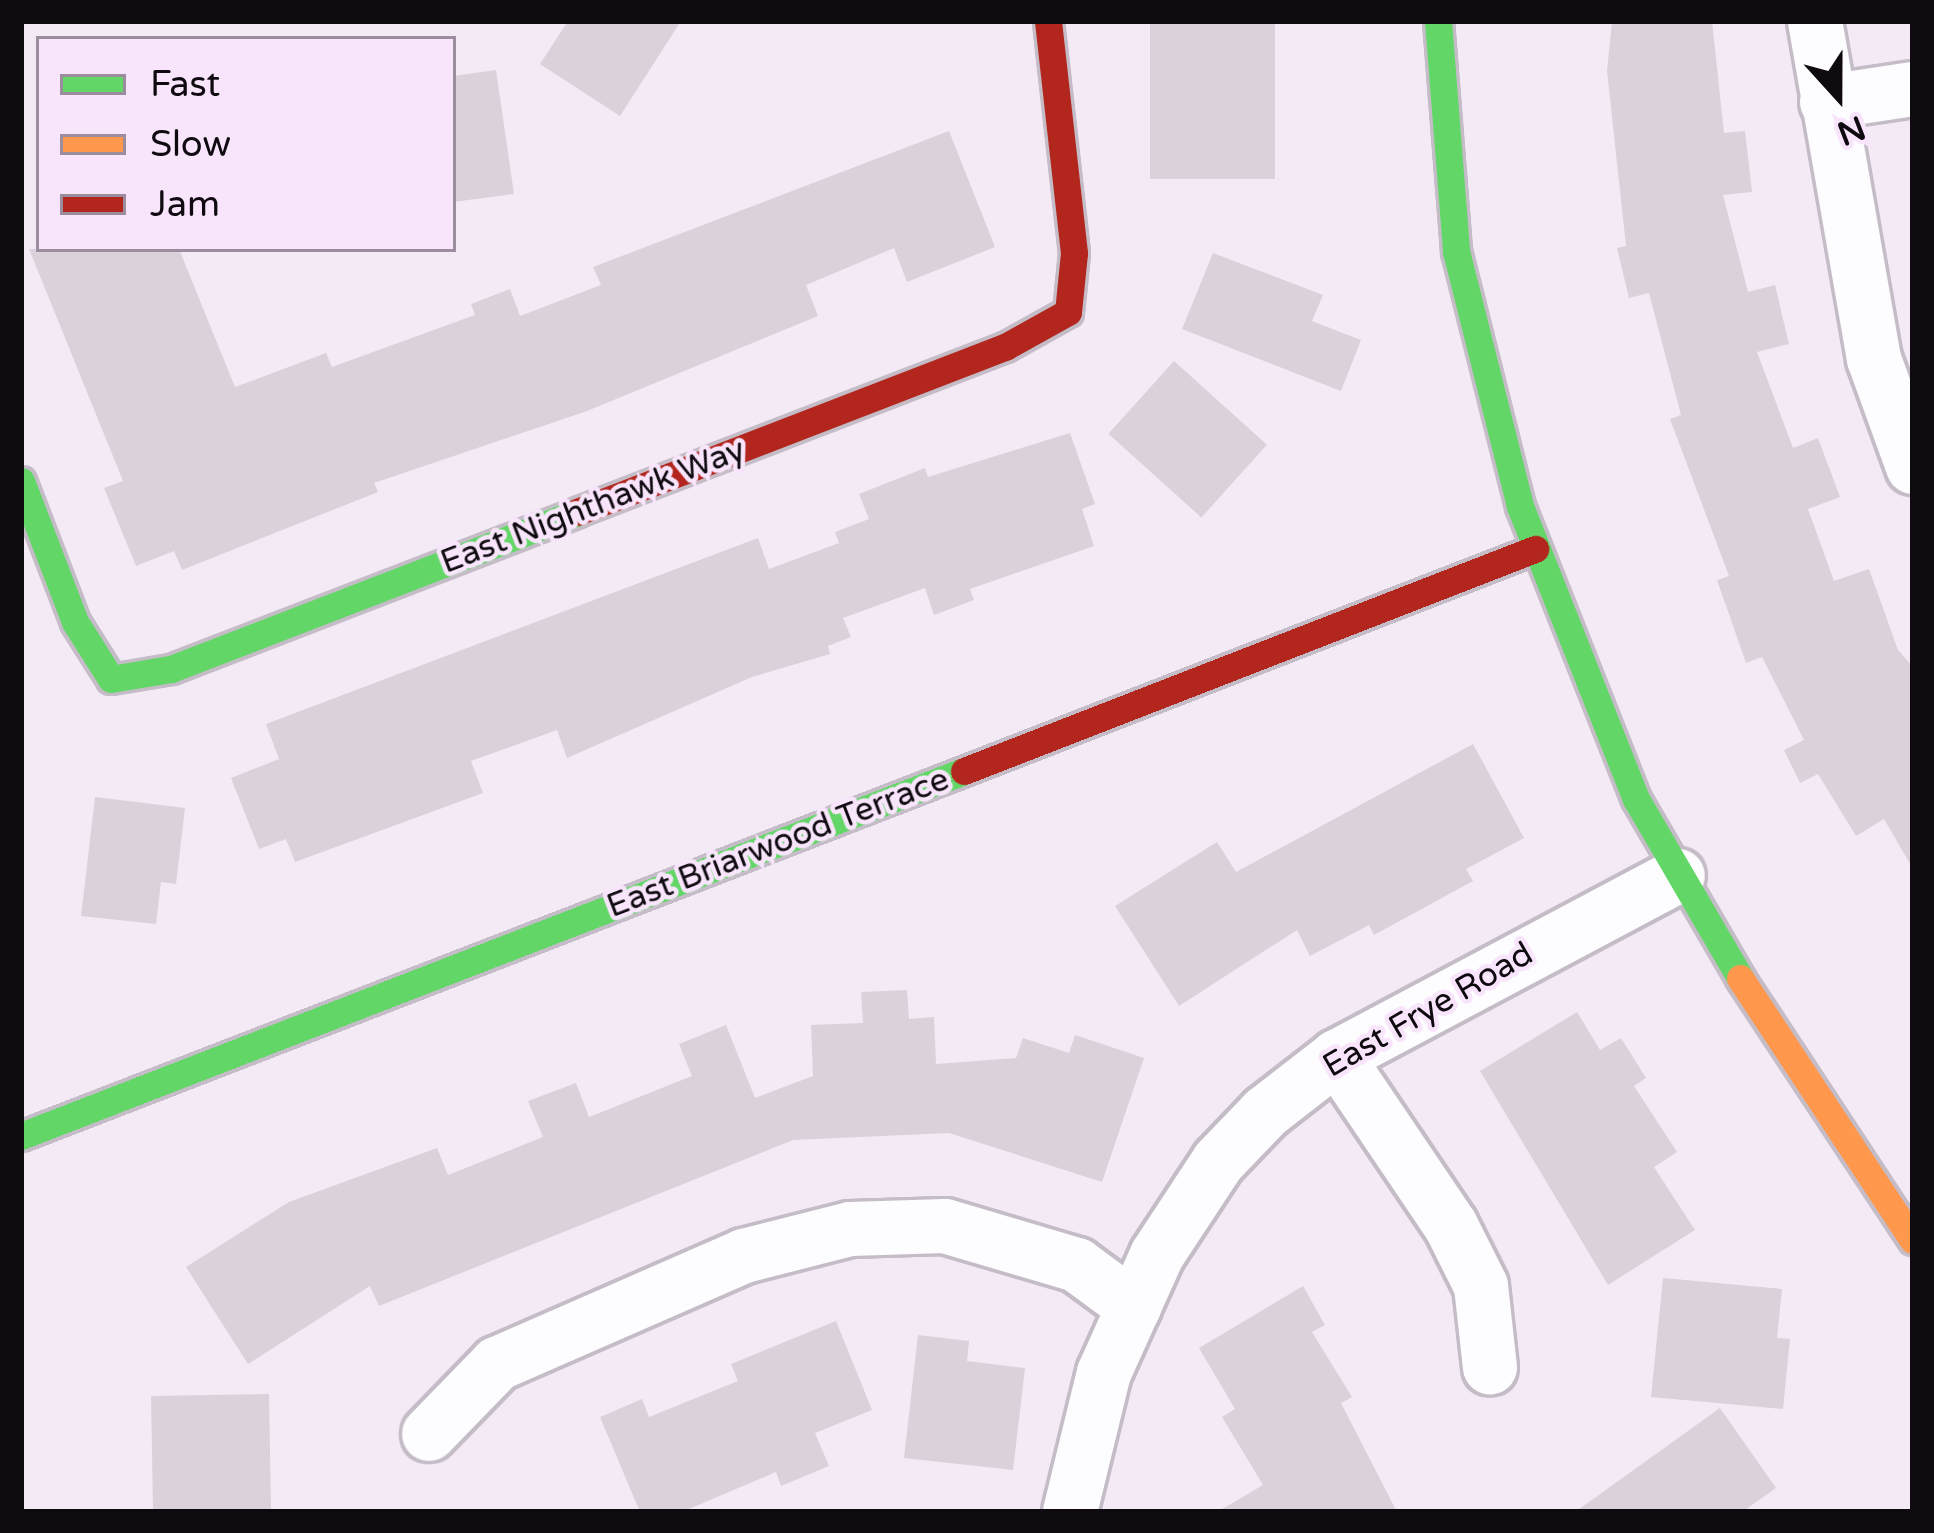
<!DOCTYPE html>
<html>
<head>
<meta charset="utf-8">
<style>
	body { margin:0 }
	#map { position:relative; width:1934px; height:1533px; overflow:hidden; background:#f4eaf6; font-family:"Varela Round",sans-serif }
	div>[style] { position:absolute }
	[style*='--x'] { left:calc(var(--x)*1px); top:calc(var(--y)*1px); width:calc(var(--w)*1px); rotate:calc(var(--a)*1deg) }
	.building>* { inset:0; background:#dad1db; transform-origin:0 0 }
	.roads { filter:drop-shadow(3px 0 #c4bcc6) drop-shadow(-3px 0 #c4bcc6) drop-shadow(0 3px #c4bcc6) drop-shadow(0 -3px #c4bcc6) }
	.street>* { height:54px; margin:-27px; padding:0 27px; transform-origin:27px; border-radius:27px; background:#fdfcfe }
	.fast>* { height:27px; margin:-13.5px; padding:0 13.5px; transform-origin:13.5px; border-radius:13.5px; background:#63d668 }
	.slow>* { height:27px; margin:-13.5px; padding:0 13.5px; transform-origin:13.5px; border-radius:13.5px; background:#ff974d }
	.jam>* { height:27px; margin:-13.5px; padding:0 13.5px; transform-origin:13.5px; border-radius:13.5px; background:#b3261e }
	span { translate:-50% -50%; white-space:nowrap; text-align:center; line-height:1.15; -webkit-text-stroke:9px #f8e5fb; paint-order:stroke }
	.street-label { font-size:33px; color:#0f0910 }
	.frame { position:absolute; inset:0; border:24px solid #0f0910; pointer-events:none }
	.legend { position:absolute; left:36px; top:36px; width:420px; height:216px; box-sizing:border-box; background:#f8e5fb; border:3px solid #9b8d9d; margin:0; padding:15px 21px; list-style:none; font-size:36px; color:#0f0910 }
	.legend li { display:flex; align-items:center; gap:24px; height:60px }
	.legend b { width:60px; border:3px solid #9b8d9d }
	.north { position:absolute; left:1778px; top:36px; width:120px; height:120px; -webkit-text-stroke:9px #f8e5fb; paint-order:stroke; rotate:159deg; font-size:33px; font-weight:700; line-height:48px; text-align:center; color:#0f0910 }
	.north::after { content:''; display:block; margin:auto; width:42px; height:54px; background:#0f0910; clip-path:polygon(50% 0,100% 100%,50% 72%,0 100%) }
</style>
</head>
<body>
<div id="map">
	<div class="building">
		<i style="clip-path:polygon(568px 21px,681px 21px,620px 116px,540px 64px)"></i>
		<i style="left:1150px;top:21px;width:125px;height:158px"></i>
		<i style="clip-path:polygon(1612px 21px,1712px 21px,1724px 133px,1745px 131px,1752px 192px,1723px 195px,1748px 292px,1775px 285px,1789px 344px,1757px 352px,1793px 448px,1818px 438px,1840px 497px,1808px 509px,1834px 581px,1869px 569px,1898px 650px,1913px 667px,1913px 869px,1884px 819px,1856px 836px,1818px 774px,1800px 783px,1784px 750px,1804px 740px,1762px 657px,1746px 663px,1717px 580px,1729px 576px,1670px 419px,1681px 415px,1649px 293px,1629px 298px,1617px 248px,1626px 246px,1607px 71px)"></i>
		<i style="clip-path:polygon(496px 70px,514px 194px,453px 202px,453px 76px)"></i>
		<i style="clip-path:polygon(949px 131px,995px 247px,907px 282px,894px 248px,806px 285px,818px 316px,587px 411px,374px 483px,378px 492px,182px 570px,174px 551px,136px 566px,104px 488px,123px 481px,29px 249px,179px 249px,235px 387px,326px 353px,332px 367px,475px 315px,471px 304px,510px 289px,520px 316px,601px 285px,593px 267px)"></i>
		<i style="clip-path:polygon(1213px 253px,1323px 295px,1312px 321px,1361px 340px,1341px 391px,1182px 329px)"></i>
		<i style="left:1174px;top:361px;width:125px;height:98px;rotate:42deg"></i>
		<i style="clip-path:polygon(1070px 433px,1095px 504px,1082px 509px,1094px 546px,970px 589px,974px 600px,934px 615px,925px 588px,843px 618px,851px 637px,828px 646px,830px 654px,752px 677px,567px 758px,557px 730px,471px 761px,483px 793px,295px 862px,286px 839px,259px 849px,231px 778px,279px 759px,266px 724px,758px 538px,769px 569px,839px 543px,835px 532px,869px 519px,859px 494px,925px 468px,928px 477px)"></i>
		<i style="clip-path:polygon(1473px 744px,1524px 838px,1466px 869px,1473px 881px,1374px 935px,1369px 925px,1310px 956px,1297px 930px,1179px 1006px,1115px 906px,1217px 842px,1236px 872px)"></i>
		<i style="clip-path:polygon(95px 797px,185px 808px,176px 884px,161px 882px,156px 924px,81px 916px)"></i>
		<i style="clip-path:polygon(907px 990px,909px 1019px,934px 1017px,936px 1064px,1016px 1058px,1023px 1038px,1069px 1053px,1075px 1035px,1144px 1058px,1102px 1182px,949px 1133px,793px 1140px,379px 1306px,370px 1286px,248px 1364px,186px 1267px,289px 1202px,437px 1148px,448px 1175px,543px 1137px,528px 1101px,576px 1083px,589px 1117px,692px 1076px,679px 1044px,726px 1025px,755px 1098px,813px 1076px,811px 1025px,863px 1023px,861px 992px)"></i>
		<i style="clip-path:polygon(1577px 1012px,1600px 1050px,1621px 1038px,1646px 1078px,1634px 1086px,1677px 1152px,1654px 1167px,1695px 1230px,1608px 1285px,1480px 1071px)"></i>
		<i style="clip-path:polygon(1663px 1278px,1782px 1289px,1777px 1338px,1790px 1339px,1783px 1409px,1651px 1397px)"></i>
		<i style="clip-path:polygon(1303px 1286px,1325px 1325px,1312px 1332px,1352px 1397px,1341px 1403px,1397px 1512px,1217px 1512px,1263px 1485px,1222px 1417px,1235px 1409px,1199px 1348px)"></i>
		<i style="clip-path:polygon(836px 1321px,872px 1410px,815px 1433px,829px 1466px,781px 1486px,776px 1472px,682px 1512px,640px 1512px,600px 1417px,642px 1399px,649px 1417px,738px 1381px,731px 1364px)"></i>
		<i style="clip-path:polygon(918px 1335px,969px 1341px,967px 1361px,1025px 1368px,1013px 1470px,904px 1458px)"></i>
		<i style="left:269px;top:1394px;width:118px;height:118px;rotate:89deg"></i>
		<i style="clip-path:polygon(1720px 1408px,1776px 1488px,1742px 1512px,1575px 1512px)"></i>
	</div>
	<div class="roads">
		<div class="street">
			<i style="--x:1815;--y:21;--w:343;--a:80.1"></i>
			<i style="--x:1874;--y:359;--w:115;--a:70.1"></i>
			<i style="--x:1827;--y:102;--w:87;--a:-8.6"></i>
			<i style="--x:1337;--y:1057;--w:204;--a:56"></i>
			<i style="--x:1451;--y:1226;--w:67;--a:63.4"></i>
			<i style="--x:1481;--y:1286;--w:82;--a:83.7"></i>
			<i style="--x:429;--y:1434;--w:98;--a:-45.8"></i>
			<i style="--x:497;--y:1364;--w:270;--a:-23.6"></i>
			<i style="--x:744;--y:1256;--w:109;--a:-14.3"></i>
			<i style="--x:850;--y:1229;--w:95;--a:-1.8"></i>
			<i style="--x:945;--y:1226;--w:138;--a:16.5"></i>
			<i style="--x:1077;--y:1265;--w:71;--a:36.4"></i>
			<i style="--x:1070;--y:1512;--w:143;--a:-76.3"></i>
			<i style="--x:1104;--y:1373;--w:129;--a:-65.8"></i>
			<i style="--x:1157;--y:1255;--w:111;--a:-56.7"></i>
			<i style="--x:1218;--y:1162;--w:69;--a:-46.2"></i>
			<i style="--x:1266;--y:1112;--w:90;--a:-37.8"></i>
			<i style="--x:1337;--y:1057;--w:386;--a:-28"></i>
		</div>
		<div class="fast">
			<i style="--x:1438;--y:21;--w:231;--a:85.5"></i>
			<i style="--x:1456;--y:251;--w:263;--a:75.9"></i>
			<i style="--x:1520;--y:506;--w:315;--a:68.4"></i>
			<i style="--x:1636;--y:799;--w:207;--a:59.8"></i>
			<i style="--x:21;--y:481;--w:151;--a:69"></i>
			<i style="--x:75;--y:622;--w:67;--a:57.7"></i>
			<i style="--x:111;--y:679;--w:61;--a:-9.5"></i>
			<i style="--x:171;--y:669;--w:435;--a:-21.1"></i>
			<i style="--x:21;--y:1136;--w:1011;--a:-21.16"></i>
		</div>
		<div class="slow">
			<i style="--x:1740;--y:978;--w:314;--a:56.6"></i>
		</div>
		<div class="jam">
			<i style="--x:577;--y:512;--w:459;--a:-21.1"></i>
			<i style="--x:1005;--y:347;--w:72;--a:-29.1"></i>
			<i style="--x:1068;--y:312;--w:59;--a:-84.2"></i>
			<i style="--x:1074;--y:253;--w:233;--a:-96.4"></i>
			<i style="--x:964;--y:771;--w:613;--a:-21.25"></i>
		</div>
	</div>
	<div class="street-label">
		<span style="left:593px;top:506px;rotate:-21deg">East Nighthawk Way</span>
		<span style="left:778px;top:843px;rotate:-21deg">East Briarwood Terrace</span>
		<span style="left:1428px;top:1010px;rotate:-30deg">East Frye Road</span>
	</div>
	<div class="frame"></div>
	<ul class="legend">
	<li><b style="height:15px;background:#63d668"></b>Fast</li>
	<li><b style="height:15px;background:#ff974d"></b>Slow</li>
	<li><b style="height:15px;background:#b3261e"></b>Jam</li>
	</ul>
	<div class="north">N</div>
</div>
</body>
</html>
